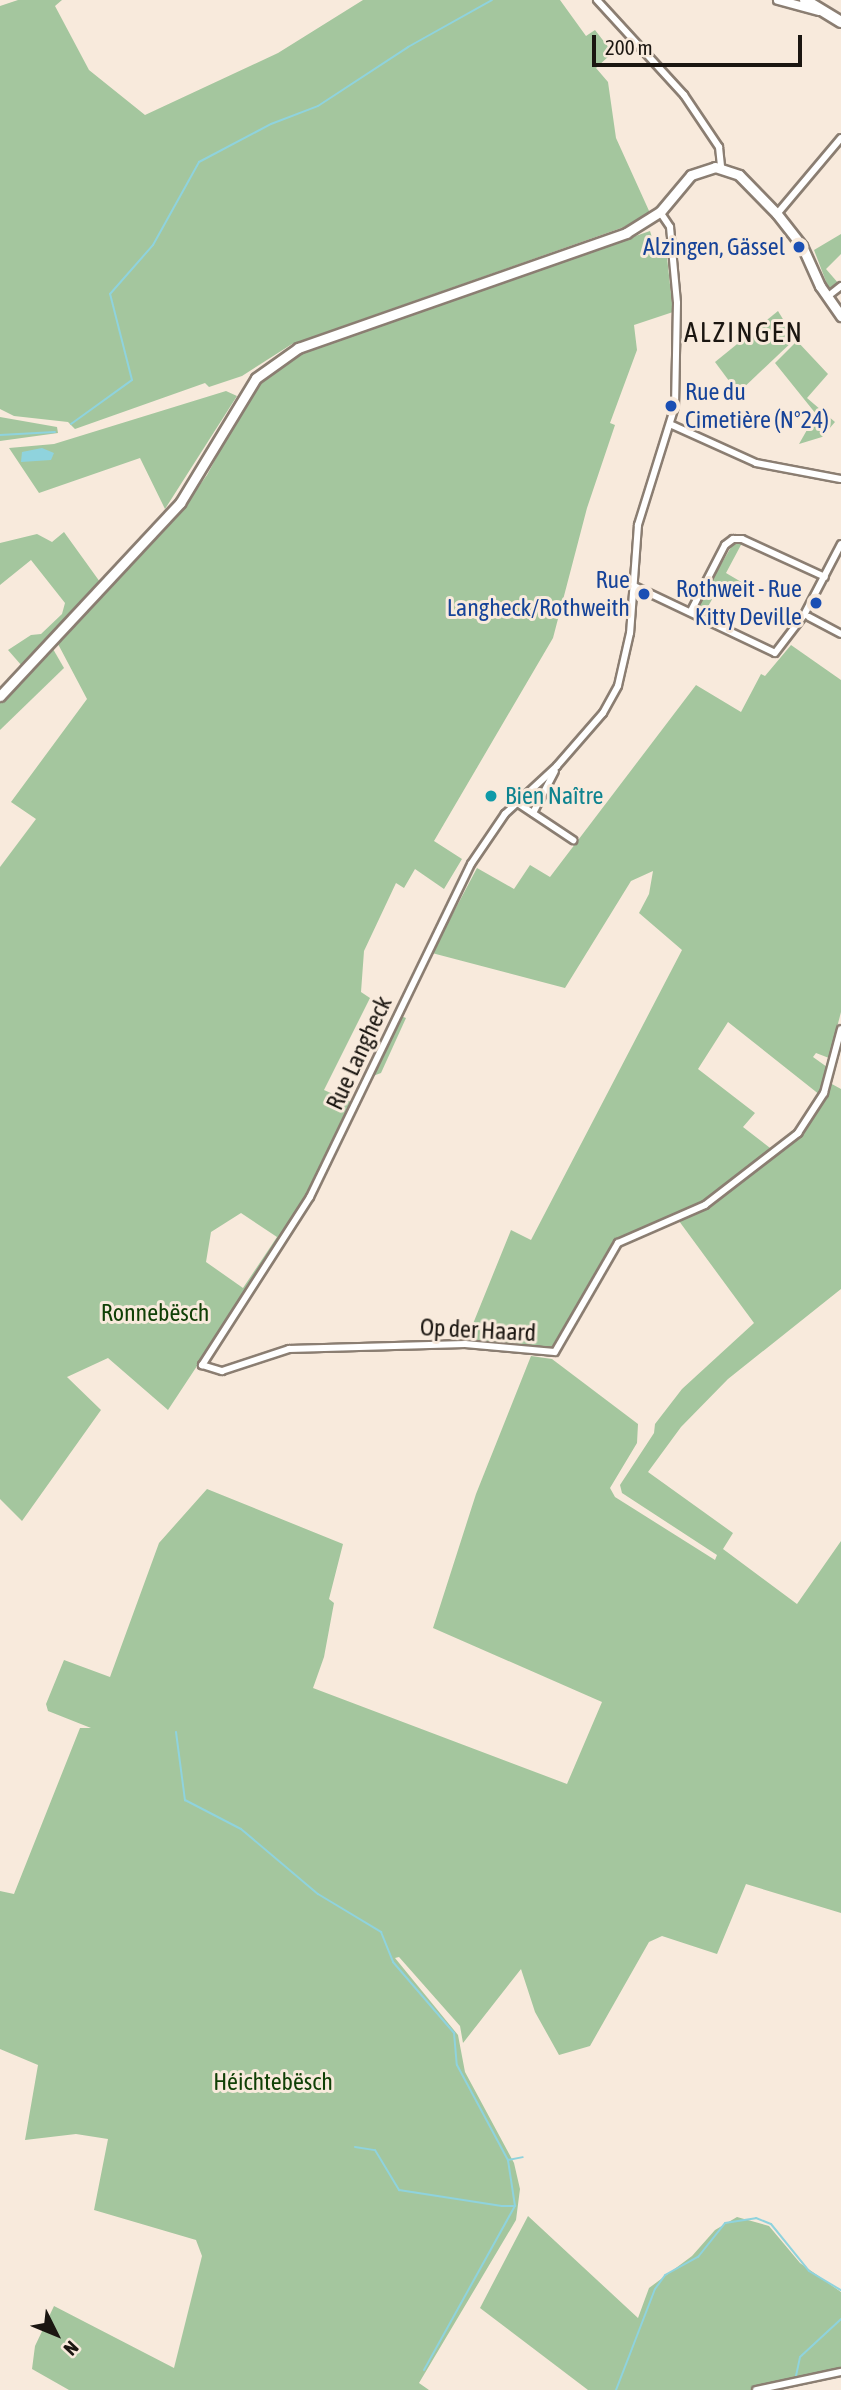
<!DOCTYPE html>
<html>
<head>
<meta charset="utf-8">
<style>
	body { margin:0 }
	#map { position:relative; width:841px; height:2390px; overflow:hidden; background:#f8eadc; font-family:"Asap Condensed",sans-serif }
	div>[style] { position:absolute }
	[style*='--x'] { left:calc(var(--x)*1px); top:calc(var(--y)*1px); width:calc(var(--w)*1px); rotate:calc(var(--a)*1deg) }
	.green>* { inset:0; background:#a4c69e }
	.water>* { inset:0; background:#8fd3dd }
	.stream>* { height:2px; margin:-1px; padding:0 1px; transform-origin:1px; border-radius:1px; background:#8fd3dd }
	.roads { filter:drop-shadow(2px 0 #8b7e72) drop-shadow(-2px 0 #8b7e72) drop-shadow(0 2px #8b7e72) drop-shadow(0 -2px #8b7e72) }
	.minor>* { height:6px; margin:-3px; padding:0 3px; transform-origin:3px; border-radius:3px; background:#fff }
	.tertiary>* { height:8px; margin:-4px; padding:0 4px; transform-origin:4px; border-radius:4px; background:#fff }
	.secondary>* { height:9px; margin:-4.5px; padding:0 4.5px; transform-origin:4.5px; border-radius:4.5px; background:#fff }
	.primary>* { height:10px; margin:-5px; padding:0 5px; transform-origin:5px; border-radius:5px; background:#fff }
	.dots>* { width:19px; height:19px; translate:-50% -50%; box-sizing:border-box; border:4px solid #f8eadc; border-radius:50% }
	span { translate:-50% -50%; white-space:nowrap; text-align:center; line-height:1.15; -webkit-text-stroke:6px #f8eadc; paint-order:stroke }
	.transit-label { font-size:24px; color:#164399 }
	.right { translate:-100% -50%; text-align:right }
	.left { translate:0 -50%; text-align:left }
	.culture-label { font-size:24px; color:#0d838f }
	.street-label { font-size:24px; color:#1b1611 }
	.park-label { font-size:24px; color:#104006 }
	.quarter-label { font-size:28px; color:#1b1611; letter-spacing:2px }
	.north { position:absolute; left:21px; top:2299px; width:70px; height:70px; -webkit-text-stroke:5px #f8eadc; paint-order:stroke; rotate:133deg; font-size:19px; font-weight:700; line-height:28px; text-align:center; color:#1b1611 }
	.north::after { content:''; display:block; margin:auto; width:24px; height:32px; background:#1b1611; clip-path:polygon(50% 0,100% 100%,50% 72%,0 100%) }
	.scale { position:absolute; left:592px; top:35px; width:210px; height:32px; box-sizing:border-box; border:4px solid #1b1611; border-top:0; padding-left:9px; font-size:21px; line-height:24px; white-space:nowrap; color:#1b1611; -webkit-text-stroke:5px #f8eadc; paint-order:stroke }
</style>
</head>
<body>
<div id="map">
	<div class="green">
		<i style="clip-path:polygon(18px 0,62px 0,55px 6px,89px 70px,145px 115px,278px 53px,363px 0,560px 0,586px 36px,595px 30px,609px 48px,610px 55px,596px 68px,608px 82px,616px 138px,650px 213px,624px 227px,292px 344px,242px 376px,209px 387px,205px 383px,75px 429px,68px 422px,14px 416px,0 409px,0 6px)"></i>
		<i style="clip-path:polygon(evenodd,650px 231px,655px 247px,666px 248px,673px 312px,634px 325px,637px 350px,610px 423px,615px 425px,587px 508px,553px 638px,434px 841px,462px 859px,444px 889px,415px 869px,404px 888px,396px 883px,364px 951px,361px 992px,370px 998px,324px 1090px,351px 1102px,296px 1216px,168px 1410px,108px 1358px,67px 1377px,101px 1410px,22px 1521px,0 1499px,0 867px,36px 819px,11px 802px,87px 699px,58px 644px,178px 515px,207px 475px,250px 395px,277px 366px,302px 351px,650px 231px,241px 1213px,277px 1237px,243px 1288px,206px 1262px,211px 1232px,241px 1213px)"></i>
		<i style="clip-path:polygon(841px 234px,841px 254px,826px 269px,839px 284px,830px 292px,814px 250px)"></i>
		<i style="clip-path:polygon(778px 311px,795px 339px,738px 393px,715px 362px)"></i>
		<i style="clip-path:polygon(797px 341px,828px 374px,807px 398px,835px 422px,822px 437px,799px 444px,816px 414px,775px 363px)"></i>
		<i style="clip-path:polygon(226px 391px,237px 396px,165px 509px,140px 458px,39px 493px,9px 448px,54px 444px)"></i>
		<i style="clip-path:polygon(0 417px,57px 427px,58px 433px,0 441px)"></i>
		<i style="clip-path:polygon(64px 532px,100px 582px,22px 666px,8px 650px,31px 635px,41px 634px,62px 614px,65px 603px,31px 560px,0 585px,0 543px,37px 534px,52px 542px)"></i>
		<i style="clip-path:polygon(734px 542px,742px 543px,726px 573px,743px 583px,742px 588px,739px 593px,721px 583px,705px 612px,698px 604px)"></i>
		<i style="clip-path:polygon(791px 645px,841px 680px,841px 1012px,829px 1058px,816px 1053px,813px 1057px,827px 1067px,820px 1095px,728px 1022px,698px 1069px,755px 1113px,743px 1127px,774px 1151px,697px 1207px,612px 1247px,574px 1321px,551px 1350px,466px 1341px,511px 1230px,531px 1240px,682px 950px,639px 913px,649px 894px,653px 871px,631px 881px,565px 988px,432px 953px,477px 868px,514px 889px,530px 865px,550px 877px,696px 685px,741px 712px,761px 674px,765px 676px)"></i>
		<i style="clip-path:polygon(53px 649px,64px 668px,0 730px,0 701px)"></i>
		<i style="clip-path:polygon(401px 1016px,406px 1018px,381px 1073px,370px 1077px)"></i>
		<i style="clip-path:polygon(830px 1083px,841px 1089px,841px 1289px,728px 1379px,681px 1427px,648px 1472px,733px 1533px,723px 1549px,797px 1604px,841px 1541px,841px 1913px,746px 1884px,717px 1954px,662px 1936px,649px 1942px,590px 2046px,559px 2055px,535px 2012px,521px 1969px,463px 2043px,460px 2026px,399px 1957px,395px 1958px,458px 2035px,465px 2072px,514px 2163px,520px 2189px,516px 2220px,419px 2383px,429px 2390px,69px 2390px,32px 2369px,35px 2346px,54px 2306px,174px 2368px,202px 2256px,196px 2240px,94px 2210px,108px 2139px,76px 2134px,25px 2140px,38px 2065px,0 2049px,0 1891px,14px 1894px,80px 1728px,91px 1728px,48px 1711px,46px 1704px,64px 1660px,110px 1677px,159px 1543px,207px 1489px,343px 1544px,329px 1599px,334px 1603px,324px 1657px,313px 1688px,567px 1784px,602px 1702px,433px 1628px,476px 1494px,531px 1356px,552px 1359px,638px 1424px,637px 1443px,610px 1488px,615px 1497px,715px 1560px,717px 1555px,622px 1493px,620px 1485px,654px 1433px,655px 1424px,682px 1389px,754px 1323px,679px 1221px,708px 1206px,782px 1150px,813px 1118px)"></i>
		<i style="clip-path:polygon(528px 2216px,638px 2318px,649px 2288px,692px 2256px,715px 2230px,737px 2217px,769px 2226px,800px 2263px,841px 2292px,841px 2372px,756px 2390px,588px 2390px,480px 2308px)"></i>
	</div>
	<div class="water">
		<i style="clip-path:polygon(42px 448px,54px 453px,51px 460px,21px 462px,22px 452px)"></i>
	</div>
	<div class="stream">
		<i style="--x:71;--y:424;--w:75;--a:-35.8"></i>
		<i style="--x:132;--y:380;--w:89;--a:-104.3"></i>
		<i style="--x:110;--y:294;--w:65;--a:-48.7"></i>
		<i style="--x:153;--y:245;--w:95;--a:-61"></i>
		<i style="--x:199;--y:162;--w:81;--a:-27.8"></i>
		<i style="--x:271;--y:124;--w:50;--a:-21"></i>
		<i style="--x:318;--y:106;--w:108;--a:-33.2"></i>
		<i style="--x:408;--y:47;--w:96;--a:-29.2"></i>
		<i style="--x:0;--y:435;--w:55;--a:-3.1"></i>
		<i style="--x:176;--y:1732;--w:69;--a:82.5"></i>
		<i style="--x:185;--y:1800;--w:63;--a:27.4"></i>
		<i style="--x:241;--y:1829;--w:101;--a:40.2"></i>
		<i style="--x:318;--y:1894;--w:74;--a:31.1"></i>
		<i style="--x:381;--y:1932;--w:32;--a:68"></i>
		<i style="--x:393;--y:1962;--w:94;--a:49.3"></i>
		<i style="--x:454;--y:2033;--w:32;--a:85"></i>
		<i style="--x:457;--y:2065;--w:108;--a:61.8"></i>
		<i style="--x:355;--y:2147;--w:20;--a:9"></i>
		<i style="--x:375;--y:2150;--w:47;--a:59"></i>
		<i style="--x:399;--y:2190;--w:104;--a:8.8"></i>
		<i style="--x:502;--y:2206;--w:13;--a:0"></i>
		<i style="--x:515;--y:2206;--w:47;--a:-98.7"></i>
		<i style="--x:508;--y:2160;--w:15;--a:-11"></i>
		<i style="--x:424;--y:2370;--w:188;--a:-61"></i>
		<i style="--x:796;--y:2376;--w:19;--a:-78"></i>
		<i style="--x:800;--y:2357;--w:56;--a:-42.8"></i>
		<i style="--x:616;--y:2390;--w:108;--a:-68.9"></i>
		<i style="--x:655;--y:2289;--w:17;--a:-54"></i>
		<i style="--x:665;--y:2275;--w:38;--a:-29"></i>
		<i style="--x:698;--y:2257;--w:43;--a:-51.5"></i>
		<i style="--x:725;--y:2223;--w:31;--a:-9"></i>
		<i style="--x:756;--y:2218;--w:16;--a:22"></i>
		<i style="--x:771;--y:2224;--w:60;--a:51"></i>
		<i style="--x:809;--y:2271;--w:37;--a:31"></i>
	</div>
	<div class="roads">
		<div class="minor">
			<i style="--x:597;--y:0;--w:129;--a:47.5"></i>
			<i style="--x:684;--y:95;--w:63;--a:56.1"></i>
			<i style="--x:719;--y:147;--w:20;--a:84"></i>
			<i style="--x:660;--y:212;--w:18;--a:56"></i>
			<i style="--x:670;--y:227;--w:76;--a:84.7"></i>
			<i style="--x:677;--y:303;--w:103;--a:91.1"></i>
			<i style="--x:675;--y:406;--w:125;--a:107.3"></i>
			<i style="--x:638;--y:525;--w:108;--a:94.2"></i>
			<i style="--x:630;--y:633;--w:54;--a:102.8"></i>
			<i style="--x:618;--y:686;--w:31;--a:119"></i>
			<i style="--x:603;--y:713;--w:70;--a:131"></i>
			<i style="--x:557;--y:766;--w:71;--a:137.3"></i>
			<i style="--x:505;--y:814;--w:60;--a:124.2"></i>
			<i style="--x:471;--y:864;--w:370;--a:115.8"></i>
			<i style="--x:310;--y:1197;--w:200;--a:122.7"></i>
			<i style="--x:202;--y:1365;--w:21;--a:17"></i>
			<i style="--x:222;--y:1371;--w:71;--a:-18.2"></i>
			<i style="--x:289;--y:1349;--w:176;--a:-1.6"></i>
			<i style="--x:465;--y:1344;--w:90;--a:5.1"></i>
			<i style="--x:555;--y:1352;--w:126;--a:-60"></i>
			<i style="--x:618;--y:1243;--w:95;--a:-23.6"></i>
			<i style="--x:705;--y:1205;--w:118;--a:-37.7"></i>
			<i style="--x:798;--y:1133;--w:48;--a:-57"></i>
			<i style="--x:824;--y:1093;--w:66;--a:-75.1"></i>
			<i style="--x:777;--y:214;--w:99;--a:-49.9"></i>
			<i style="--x:827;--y:297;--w:18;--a:-38"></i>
			<i style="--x:672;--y:425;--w:92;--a:24.3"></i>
			<i style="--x:756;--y:463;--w:86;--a:10.7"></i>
			<i style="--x:632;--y:585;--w:158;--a:25.4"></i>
			<i style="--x:775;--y:653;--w:48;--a:-52.7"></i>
			<i style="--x:804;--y:615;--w:80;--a:-62.5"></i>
			<i style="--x:691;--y:611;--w:74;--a:-62.7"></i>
			<i style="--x:725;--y:545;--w:10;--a:-37"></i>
			<i style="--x:733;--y:539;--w:9;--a:0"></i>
			<i style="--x:742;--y:539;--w:91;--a:24.6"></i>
			<i style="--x:809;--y:617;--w:36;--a:28"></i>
			<i style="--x:516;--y:802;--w:69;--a:33.7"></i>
			<i style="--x:533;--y:813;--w:47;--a:-62.4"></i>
			<i style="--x:756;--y:2390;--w:87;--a:-12"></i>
		</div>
		<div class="tertiary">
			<i style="--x:778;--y:0;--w:42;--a:15"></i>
		</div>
		<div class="secondary">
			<i style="--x:0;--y:696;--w:264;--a:-47"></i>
			<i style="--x:180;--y:503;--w:146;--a:-58.7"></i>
			<i style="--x:256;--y:378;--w:52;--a:-35.5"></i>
			<i style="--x:298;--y:348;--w:348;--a:-19.3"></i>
			<i style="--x:626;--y:233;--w:40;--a:-32"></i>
			<i style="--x:660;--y:212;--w:48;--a:-50"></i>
			<i style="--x:691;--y:175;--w:25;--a:-18"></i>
			<i style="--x:715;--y:167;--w:25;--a:18"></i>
			<i style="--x:739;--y:175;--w:54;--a:45.7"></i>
			<i style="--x:777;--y:214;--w:41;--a:52"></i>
			<i style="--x:802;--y:246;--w:44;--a:65.8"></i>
			<i style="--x:820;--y:286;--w:37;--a:55"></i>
		</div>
		<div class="primary">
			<i style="--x:805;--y:0;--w:42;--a:31.4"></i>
		</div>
	</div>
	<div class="dots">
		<i style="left:799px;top:247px;background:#1a4fb4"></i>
		<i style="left:671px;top:406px;background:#1a4fb4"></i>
		<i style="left:644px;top:594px;background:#1a4fb4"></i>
		<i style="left:816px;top:603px;background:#1a4fb4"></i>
		<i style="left:491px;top:796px;background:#0f9aa8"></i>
	</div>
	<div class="transit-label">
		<span class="right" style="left:785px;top:247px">Alzingen, Gässel</span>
		<span class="left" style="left:685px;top:406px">Rue du<br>Cimetière (N°24)</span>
		<span class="right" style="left:630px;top:594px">Rue<br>Langheck/Rothweith</span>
		<span class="right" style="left:802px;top:603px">Rothweit - Rue<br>Kitty Deville</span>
	</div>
	<div class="culture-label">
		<span class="left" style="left:505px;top:796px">Bien Naître</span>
	</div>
	<div class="street-label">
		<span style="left:359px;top:1053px;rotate:-65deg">Rue Langheck</span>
		<span style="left:478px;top:1330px;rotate:3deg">Op der Haard</span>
	</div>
	<div class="park-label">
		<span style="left:155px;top:1313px">Ronnebësch</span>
		<span style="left:273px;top:2082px">Héichtebësch</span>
	</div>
	<div class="quarter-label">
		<span style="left:744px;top:332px">ALZINGEN</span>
	</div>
	<div class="north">N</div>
	<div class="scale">200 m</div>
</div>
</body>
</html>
